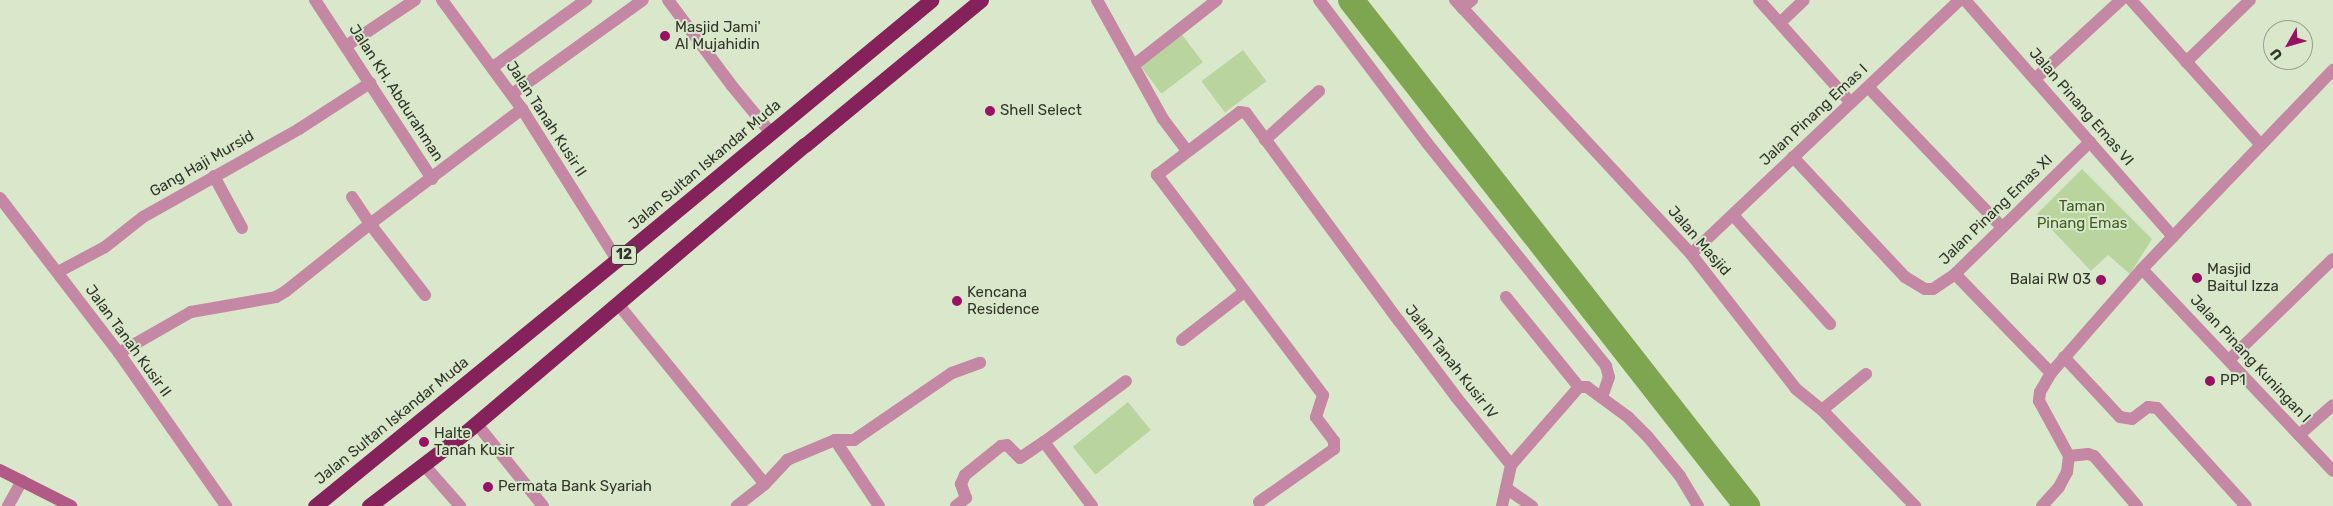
<!DOCTYPE html>
<html>
<head>
<meta charset="utf-8">
<style>
	body { margin:0 }
	#map { position:relative; width:2333px; height:506px; overflow:hidden; background:#d9e8cb; font-family:Rubik,sans-serif }
	div>[style] { position:absolute }
	[style*='--x'] { left:calc(var(--x)*1px); top:calc(var(--y)*1px); width:calc(var(--w)*1px); rotate:calc(var(--a)*1deg) }
	.green>* { inset:0; background:#b9d59d; transform-origin:0 0 }
	.river>* { height:26px; margin:-13px; padding:0 13px; transform-origin:13px; border-radius:13px; background:#7ea650 }
	.street>* { height:12px; margin:-6px; padding:0 6px; transform-origin:6px; border-radius:6px; background:#c488a4 }
	.secondary>* { height:12px; margin:-6px; padding:0 6px; transform-origin:6px; border-radius:6px; background:#b15a86 }
	.highway>* { height:15px; margin:-7.5px; padding:0 7.5px; transform-origin:7.5px; border-radius:7.5px; background:#85225b }
	.dots>* { width:14px; height:14px; translate:-50% -50%; box-sizing:border-box; border:2px solid #d9e8cb; border-radius:50% }
	span { translate:-50% -50%; white-space:nowrap; text-align:center; line-height:1.15; -webkit-text-stroke:4px #d9e8cb; paint-order:stroke }
	.shield-label span { padding:1px 4px; background:#d9e8cb; border:1px solid; border-radius:4px; -webkit-text-stroke-width:0 }
	.shield-label { font-size:14px; color:#31362b; font-weight:700 }
	.poi-label { font-size:15px; color:#31362b }
	.left { translate:0 -50%; text-align:left }
	.right { translate:-100% -50%; text-align:right }
	.street-label { font-size:15px; color:#31362b }
	.park-label { font-size:15px; color:#425c21 }
	.north { position:absolute; left:2263px; top:20px; width:50px; height:50px; box-sizing:border-box; background:#d9e8cb; border:1px solid #96a18b; border-radius:50%; rotate:232deg; font-size:14px; font-weight:700; line-height:20px; text-align:center; color:#31362b }
	.north::after { content:''; display:block; margin:auto; width:18px; height:22px; background:#991165; clip-path:polygon(50% 0,100% 100%,50% 72%,0 100%) }
</style>
</head>
<body>
<div id="map">
	<div class="green">
		<i style="left:1180px;top:32px;width:38px;height:52px;rotate:53deg"></i>
		<i style="left:1243px;top:50px;width:39px;height:52px;rotate:53deg"></i>
		<i style="clip-path:polygon(2082px 169px,2152px 239px,2130px 274px,2108px 255px,2091px 271px,2037px 214px)"></i>
		<i style="left:1128px;top:402px;width:36px;height:71px;rotate:51deg"></i>
	</div>
	<div class="river">
		<i style="--x:1351;--y:0;--w:643;--a:51.95"></i>
	</div>
	<div class="street">
		<i style="--x:315;--y:0;--w:214;--a:56.8"></i>
		<i style="--x:442;--y:0;--w:135;--a:53.7"></i>
		<i style="--x:522;--y:109;--w:178;--a:57.8"></i>
		<i style="--x:668;--y:0;--w:107;--a:53.3"></i>
		<i style="--x:732;--y:86;--w:61;--a:50.3"></i>
		<i style="--x:1097;--y:0;--w:136;--a:61"></i>
		<i style="--x:1163;--y:119;--w:40;--a:53"></i>
		<i style="--x:1319;--y:0;--w:179;--a:52.9"></i>
		<i style="--x:1427;--y:143;--w:286;--a:51.2"></i>
		<i style="--x:1606;--y:366;--w:11;--a:75"></i>
		<i style="--x:1609;--y:377;--w:21;--a:109"></i>
		<i style="--x:1455;--y:0;--w:347;--a:47.1"></i>
		<i style="--x:1691;--y:254;--w:171;--a:52.1"></i>
		<i style="--x:1796;--y:389;--w:33;--a:39"></i>
		<i style="--x:1822;--y:410;--w:134;--a:45.9"></i>
		<i style="--x:1759;--y:0;--w:138;--a:48.2"></i>
		<i style="--x:1965;--y:0;--w:315;--a:48.7"></i>
		<i style="--x:2131;--y:0;--w:193;--a:48.1"></i>
		<i style="--x:1462;--y:8;--w:13;--a:-39"></i>
		<i style="--x:1780;--y:23;--w:33;--a:-44"></i>
		<i style="--x:346;--y:46;--w:83;--a:-33.7"></i>
		<i style="--x:2186;--y:62;--w:89;--a:-44.1"></i>
		<i style="--x:1134;--y:65;--w:105;--a:-38.1"></i>
		<i style="--x:493;--y:67;--w:115;--a:-35.8"></i>
		<i style="--x:2035;--y:79;--w:117;--a:-42.6"></i>
		<i style="--x:1868;--y:87;--w:194;--a:46.3"></i>
		<i style="--x:512;--y:94;--w:161;--a:-35.7"></i>
		<i style="--x:1265;--y:140;--w:73;--a:-42.2"></i>
		<i style="--x:1793;--y:157;--w:164;--a:47"></i>
		<i style="--x:1905;--y:277;--w:23;--a:31"></i>
		<i style="--x:1925;--y:289;--w:8;--a:0"></i>
		<i style="--x:1933;--y:289;--w:27;--a:-34"></i>
		<i style="--x:1955;--y:274;--w:189;--a:-44.4"></i>
		<i style="--x:214;--y:176;--w:59;--a:61.7"></i>
		<i style="--x:352;--y:197;--w:32;--a:56"></i>
		<i style="--x:370;--y:224;--w:90;--a:52.2"></i>
		<i style="--x:0;--y:198;--w:195;--a:52.5"></i>
		<i style="--x:119;--y:353;--w:187;--a:55"></i>
		<i style="--x:1733;--y:215;--w:146;--a:48.3"></i>
		<i style="--x:1691;--y:254;--w:370;--a:-43.4"></i>
		<i style="--x:2142;--y:269;--w:278;--a:46.6"></i>
		<i style="--x:58;--y:272;--w:53;--a:-28"></i>
		<i style="--x:105;--y:247;--w:48;--a:-38.3"></i>
		<i style="--x:143;--y:217;--w:179;--a:-29.4"></i>
		<i style="--x:299;--y:129;--w:85;--a:-32.9"></i>
		<i style="--x:1955;--y:274;--w:138;--a:45.9"></i>
		<i style="--x:1506;--y:297;--w:116;--a:51"></i>
		<i style="--x:618;--y:304;--w:232;--a:50.8"></i>
		<i style="--x:765;--y:484;--w:36;--a:142"></i>
		<i style="--x:1182;--y:340;--w:78;--a:-37.7"></i>
		<i style="--x:119;--y:353;--w:83;--a:-29.7"></i>
		<i style="--x:191;--y:312;--w:86;--a:-10"></i>
		<i style="--x:276;--y:297;--w:12;--a:-31"></i>
		<i style="--x:286;--y:291;--w:107;--a:-38.6"></i>
		<i style="--x:370;--y:224;--w:191;--a:-37.1"></i>
		<i style="--x:2064;--y:357;--w:82;--a:47"></i>
		<i style="--x:2120;--y:417;--w:12;--a:9"></i>
		<i style="--x:2132;--y:419;--w:20;--a:-37"></i>
		<i style="--x:2148;--y:407;--w:9;--a:6"></i>
		<i style="--x:2157;--y:408;--w:132;--a:47.8"></i>
		<i style="--x:2229;--y:360;--w:145;--a:-44.2"></i>
		<i style="--x:1822;--y:410;--w:57;--a:-39.3"></i>
		<i style="--x:476;--y:423;--w:107;--a:51.1"></i>
		<i style="--x:2299;--y:435;--w:45;--a:-41.4"></i>
		<i style="--x:835;--y:440;--w:79;--a:56.3"></i>
		<i style="--x:1044;--y:442;--w:102;--a:-36.6"></i>
		<i style="--x:2069;--y:456;--w:19;--a:-6"></i>
		<i style="--x:2088;--y:454;--w:6;--a:18"></i>
		<i style="--x:2094;--y:456;--w:66;--a:49.3"></i>
		<i style="--x:424;--y:465;--w:55;--a:48.7"></i>
		<i style="--x:765;--y:484;--w:33;--a:-47"></i>
		<i style="--x:787;--y:460;--w:52;--a:-22.6"></i>
		<i style="--x:835;--y:440;--w:19;--a:0"></i>
		<i style="--x:854;--y:440;--w:119;--a:-34.4"></i>
		<i style="--x:952;--y:373;--w:30;--a:-20"></i>
		<i style="--x:1506;--y:488;--w:32;--a:35"></i>
		<i style="--x:1259;--y:502;--w:92;--a:-35.2"></i>
		<i style="--x:1334;--y:449;--w:8;--a:-90"></i>
		<i style="--x:1334;--y:441;--w:30;--a:-127"></i>
		<i style="--x:1316;--y:417;--w:23;--a:-72"></i>
		<i style="--x:1323;--y:395;--w:276;--a:-127"></i>
		<i style="--x:1157;--y:175;--w:104;--a:-37.2"></i>
		<i style="--x:1240;--y:112;--w:6;--a:9"></i>
		<i style="--x:1246;--y:113;--w:258;--a:53.7"></i>
		<i style="--x:1399;--y:321;--w:95;--a:53.1"></i>
		<i style="--x:1456;--y:397;--w:87;--a:51"></i>
		<i style="--x:1511;--y:465;--w:103;--a:-48.9"></i>
		<i style="--x:1579;--y:387;--w:8;--a:0"></i>
		<i style="--x:1587;--y:387;--w:51;--a:36.2"></i>
		<i style="--x:1628;--y:417;--w:28;--a:45"></i>
		<i style="--x:1648;--y:437;--w:50;--a:50.6"></i>
		<i style="--x:1680;--y:476;--w:35;--a:59"></i>
		<i style="--x:8;--y:506;--w:29;--a:-61"></i>
		<i style="--x:956;--y:506;--w:13;--a:-39"></i>
		<i style="--x:966;--y:498;--w:15;--a:-110"></i>
		<i style="--x:961;--y:484;--w:10;--a:-66"></i>
		<i style="--x:965;--y:475;--w:46;--a:-38.9"></i>
		<i style="--x:1001;--y:446;--w:6;--a:-9"></i>
		<i style="--x:1007;--y:445;--w:18;--a:45"></i>
		<i style="--x:1020;--y:458;--w:29;--a:-34"></i>
		<i style="--x:1044;--y:442;--w:80;--a:53.1"></i>
		<i style="--x:1502;--y:506;--w:42;--a:-77.6"></i>
		<i style="--x:2042;--y:506;--w:25;--a:-48"></i>
		<i style="--x:2059;--y:487;--w:17;--a:-62"></i>
		<i style="--x:2067;--y:472;--w:16;--a:-83"></i>
		<i style="--x:2069;--y:456;--w:63;--a:-118.6"></i>
		<i style="--x:2039;--y:401;--w:9;--a:-84"></i>
		<i style="--x:2040;--y:392;--w:22;--a:-60"></i>
		<i style="--x:2051;--y:373;--w:138;--a:-48.8"></i>
		<i style="--x:2142;--y:269;--w:276;--a:-46.2"></i>
	</div>
	<div class="secondary">
		<i style="--x:0;--y:470;--w:80;--a:26.9"></i>
	</div>
	<div class="highway">
		<i style="--x:315;--y:506;--w:390;--a:-39.2"></i>
		<i style="--x:617;--y:260;--w:408;--a:-39.6"></i>
		<i style="--x:369;--y:506;--w:122;--a:-37.3"></i>
		<i style="--x:466;--y:432;--w:444;--a:-40.3"></i>
		<i style="--x:805;--y:145;--w:228;--a:-39.5"></i>
	</div>
	<div class="dots">
		<i style="left:665px;top:36px;background:#991165"></i>
		<i style="left:990px;top:111px;background:#991165"></i>
		<i style="left:2197px;top:278px;background:#991165"></i>
		<i style="left:2101px;top:280px;background:#991165"></i>
		<i style="left:957px;top:301px;background:#991165"></i>
		<i style="left:2210px;top:381px;background:#991165"></i>
		<i style="left:424px;top:442px;background:#991165"></i>
		<i style="left:488px;top:487px;background:#991165"></i>
	</div>
	<div class="shield-label">
		<span style="left:624px;top:255px">12</span>
	</div>
	<div class="poi-label">
		<span class="left" style="left:675px;top:36px">Masjid Jami'<br>Al Mujahidin</span>
		<span class="left" style="left:1000px;top:111px">Shell Select</span>
		<span class="left" style="left:2207px;top:278px">Masjid<br>Baitul Izza</span>
		<span class="right" style="left:2091px;top:280px">Balai RW 03</span>
		<span class="left" style="left:967px;top:301px">Kencana<br>Residence</span>
		<span class="left" style="left:2220px;top:381px">PP1</span>
		<span class="left" style="left:434px;top:442px">Halte<br>Tanah Kusir</span>
		<span class="left" style="left:498px;top:487px">Permata Bank Syariah</span>
	</div>
	<div class="street-label">
		<span style="left:396px;top:93px;rotate:57deg">Jalan KH. Abdurahman</span>
		<span style="left:2081px;top:107px;rotate:49deg">Jalan Pinang Emas VI</span>
		<span style="left:1814px;top:115px;rotate:-43deg">Jalan Pinang Emas I</span>
		<span style="left:546px;top:119px;rotate:57deg">Jalan Tanah Kusir II</span>
		<span style="left:202px;top:164px;rotate:-30deg">Gang Haji Mursid</span>
		<span style="left:705px;top:165px;rotate:-40deg">Jalan Sultan Iskandar Muda</span>
		<span style="left:1996px;top:210px;rotate:-44deg">Jalan Pinang Emas XI</span>
		<span style="left:1699px;top:241px;rotate:49deg">Jalan Masjid</span>
		<span style="left:128px;top:341px;rotate:54deg">Jalan Tanah Kusir II</span>
		<span style="left:2250px;top:359px;rotate:47deg">Jalan Pinang Kuningan I</span>
		<span style="left:1451px;top:362px;rotate:52deg">Jalan Tanah Kusir IV</span>
		<span style="left:392px;top:421px;rotate:-39deg">Jalan Sultan Iskandar Muda</span>
	</div>
	<div class="park-label">
		<span style="left:2082px;top:215px">Taman<br>Pinang Emas</span>
	</div>
	<div class="north">U</div>
</div>
</body>
</html>
